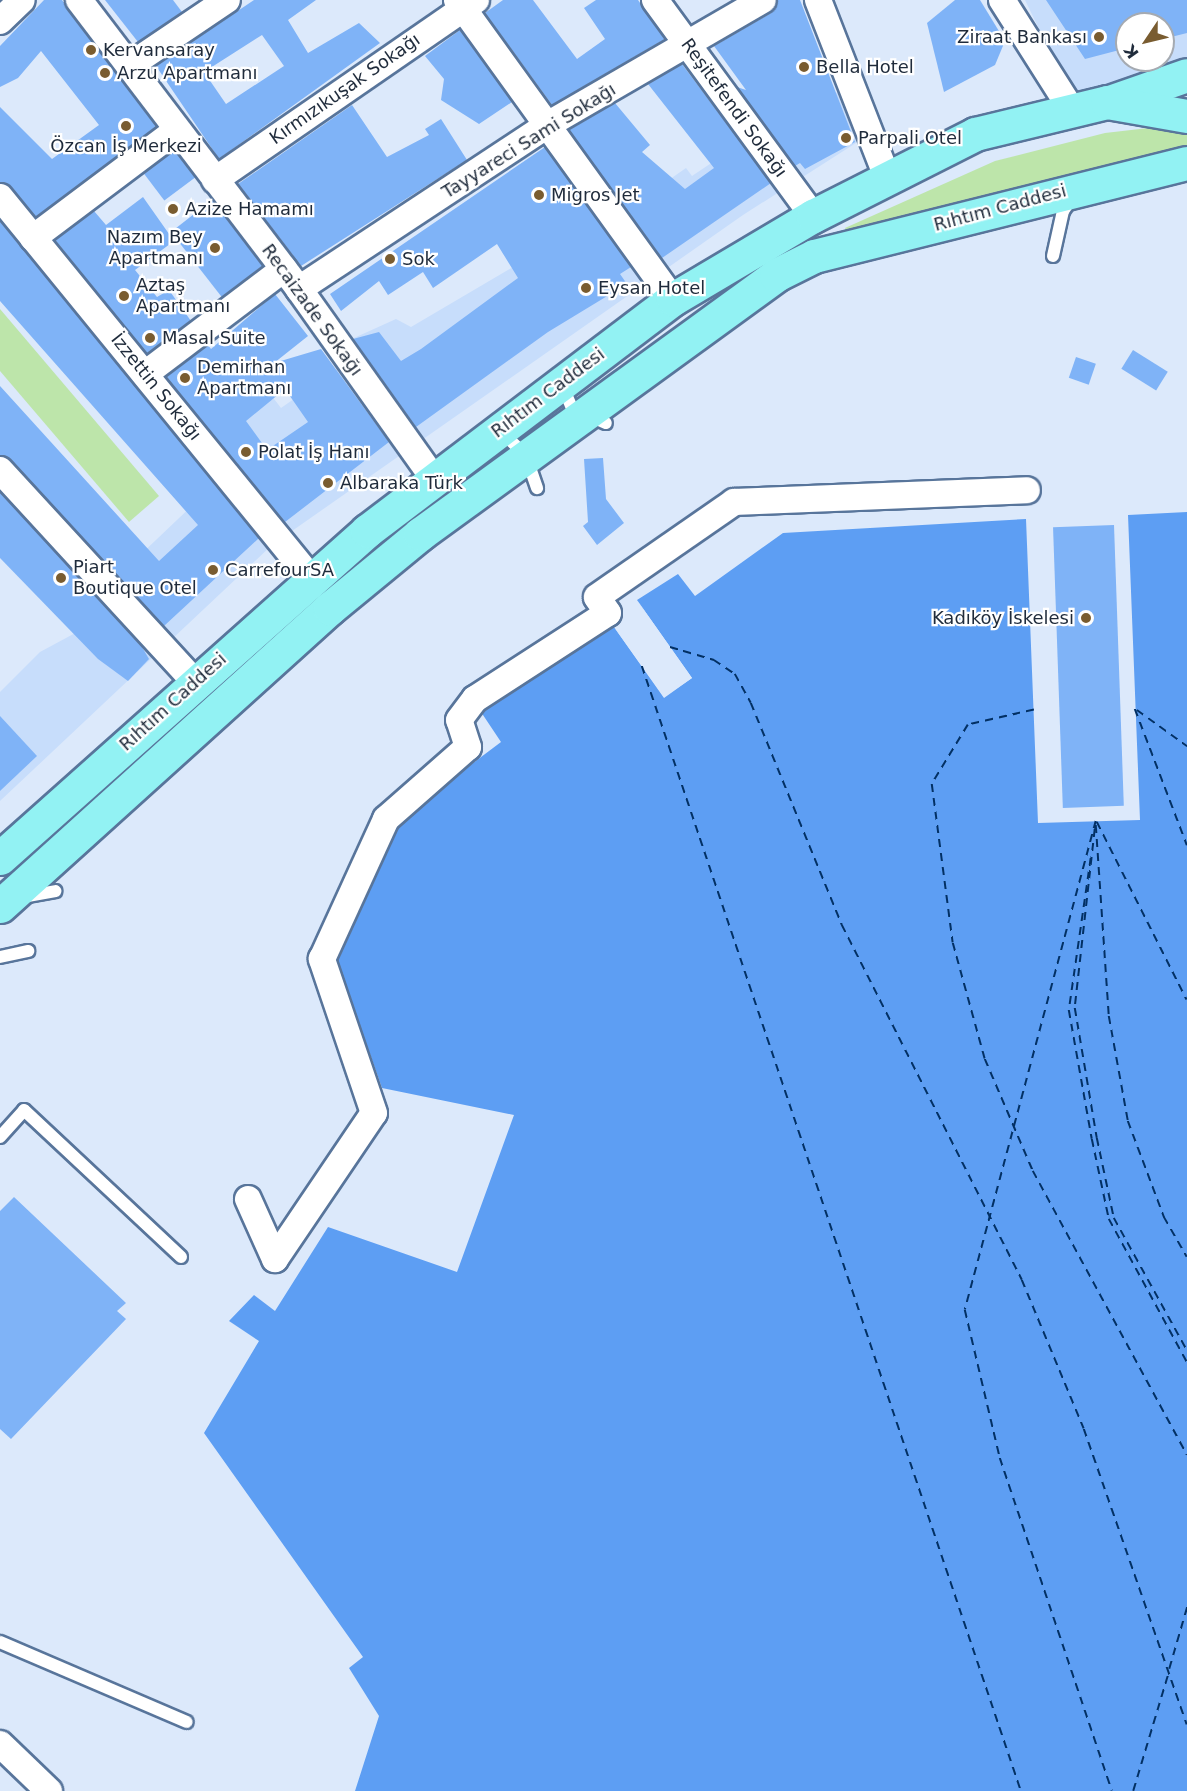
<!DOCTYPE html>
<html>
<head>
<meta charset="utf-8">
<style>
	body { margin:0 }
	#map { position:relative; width:1187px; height:1791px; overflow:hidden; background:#dce9fb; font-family:"DejaVu Sans",sans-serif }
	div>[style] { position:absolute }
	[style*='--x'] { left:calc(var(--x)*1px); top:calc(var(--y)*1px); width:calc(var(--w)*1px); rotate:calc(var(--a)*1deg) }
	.built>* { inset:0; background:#c7ddfb }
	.green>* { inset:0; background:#bde5aa }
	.water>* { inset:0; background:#5d9ef3 }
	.pier>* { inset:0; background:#dce9fb }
	.ferry>* { height:1.5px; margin-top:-0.75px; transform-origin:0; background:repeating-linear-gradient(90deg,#023064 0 8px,transparent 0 14px) }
	.building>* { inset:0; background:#7fb3f7; transform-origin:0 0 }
	.roads { filter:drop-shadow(2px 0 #58759b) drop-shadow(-2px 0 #58759b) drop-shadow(0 2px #58759b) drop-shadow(0 -2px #58759b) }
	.lane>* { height:12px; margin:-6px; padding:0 6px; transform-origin:6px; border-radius:6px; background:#fff }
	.street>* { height:26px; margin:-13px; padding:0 13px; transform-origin:13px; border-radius:13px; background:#fff }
	.primary>* { height:33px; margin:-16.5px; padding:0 16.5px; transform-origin:16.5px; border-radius:16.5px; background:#92f2f3 }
	.dots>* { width:16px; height:16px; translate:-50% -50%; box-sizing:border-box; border:3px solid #fff; border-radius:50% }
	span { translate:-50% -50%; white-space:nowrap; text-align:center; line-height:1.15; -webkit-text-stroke:4.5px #fff; paint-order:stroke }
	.poi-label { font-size:18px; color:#1f2b3b }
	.right { translate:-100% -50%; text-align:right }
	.left { translate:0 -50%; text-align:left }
	.street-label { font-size:18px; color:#1f2b3b }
	.north { position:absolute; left:1115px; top:12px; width:60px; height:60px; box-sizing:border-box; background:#fff; border:2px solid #a5aab1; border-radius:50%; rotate:235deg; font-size:16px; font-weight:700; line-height:24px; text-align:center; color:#1f2b3b }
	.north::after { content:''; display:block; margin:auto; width:21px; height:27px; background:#795c30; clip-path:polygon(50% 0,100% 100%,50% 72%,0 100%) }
</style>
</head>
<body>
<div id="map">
	<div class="built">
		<i style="clip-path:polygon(evenodd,1025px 0,1187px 0,1187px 68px,1072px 97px,1025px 0,1127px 24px,1163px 24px,1163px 60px,1127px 60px,1127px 24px)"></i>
		<i style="clip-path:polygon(861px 81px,881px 127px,743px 215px,272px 545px,0 801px,0 692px,40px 652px,79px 631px,115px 579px,219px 480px,184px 437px,258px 378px,281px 408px,341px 366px,334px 347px,396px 319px,411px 327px,608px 211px,613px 219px,686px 168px,692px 176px,762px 129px)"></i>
	</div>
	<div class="green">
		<i style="clip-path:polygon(1166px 126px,1187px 129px,1187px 148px,849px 235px,845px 228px,995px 161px,1105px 133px)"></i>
		<i style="clip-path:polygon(0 309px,159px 496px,129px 522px,0 371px)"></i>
	</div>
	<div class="water">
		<i style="clip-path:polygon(1187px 512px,1187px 1791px,355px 1791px,379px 1716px,349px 1668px,363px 1657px,204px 1433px,259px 1341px,229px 1321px,254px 1295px,275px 1311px,328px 1227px,457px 1272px,514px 1115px,382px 1088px,335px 955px,396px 821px,501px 742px,481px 712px,609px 620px,664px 697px,692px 678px,637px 600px,678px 574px,695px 596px,783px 533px,1026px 519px,1038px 823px,1140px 820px,1128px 515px)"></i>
	</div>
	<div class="pier">
		<i style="clip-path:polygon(637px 600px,692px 678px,664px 698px,609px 620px,665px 694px,688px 678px)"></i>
	</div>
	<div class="ferry">
		<i style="--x:670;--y:647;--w:46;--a:16.5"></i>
		<i style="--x:714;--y:660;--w:25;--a:34"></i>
		<i style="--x:735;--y:674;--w:33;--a:61"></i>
		<i style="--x:751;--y:703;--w:240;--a:67.7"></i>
		<i style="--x:842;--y:925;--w:398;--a:63.1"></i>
		<i style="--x:1022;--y:1280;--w:161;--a:67.4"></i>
		<i style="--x:1084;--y:1429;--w:313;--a:70.8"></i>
		<i style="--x:642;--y:666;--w:1187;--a:71.38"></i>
		<i style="--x:1135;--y:709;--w:146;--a:69.1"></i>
		<i style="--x:1034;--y:710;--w:68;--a:167.2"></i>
		<i style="--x:968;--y:725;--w:69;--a:121.4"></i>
		<i style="--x:932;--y:784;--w:160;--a:82.5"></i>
		<i style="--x:953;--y:943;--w:120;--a:74.6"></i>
		<i style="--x:985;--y:1059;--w:122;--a:66.8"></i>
		<i style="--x:1033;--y:1171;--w:323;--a:61.5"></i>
		<i style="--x:1137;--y:710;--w:62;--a:35.8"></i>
		<i style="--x:1096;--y:821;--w:506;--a:105"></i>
		<i style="--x:965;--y:1310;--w:152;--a:76.7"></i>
		<i style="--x:1000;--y:1458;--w:351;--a:71.4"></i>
		<i style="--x:1097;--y:822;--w:199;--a:63.2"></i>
		<i style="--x:1096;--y:825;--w:191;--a:86.1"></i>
		<i style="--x:1109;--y:1016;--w:107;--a:79.7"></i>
		<i style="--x:1128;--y:1121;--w:103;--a:69.4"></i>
		<i style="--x:1164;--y:1217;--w:46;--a:60.1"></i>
		<i style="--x:1095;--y:829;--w:180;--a:96.4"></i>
		<i style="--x:1075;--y:1008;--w:132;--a:80.4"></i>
		<i style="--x:1097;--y:1138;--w:82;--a:78"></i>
		<i style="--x:1114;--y:1218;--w:151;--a:61.1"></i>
		<i style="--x:1091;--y:858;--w:154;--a:98.2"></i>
		<i style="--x:1069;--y:1010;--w:131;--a:79.9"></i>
		<i style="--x:1092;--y:1139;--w:82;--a:78"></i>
		<i style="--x:1109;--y:1219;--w:163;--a:61.4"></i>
		<i style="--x:1169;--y:1669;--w:65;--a:-73.8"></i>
		<i style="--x:1133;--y:1791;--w:122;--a:-73.3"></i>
	</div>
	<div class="building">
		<i style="clip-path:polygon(44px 0,62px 0,157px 127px,36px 217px,12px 188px,0 182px,0 107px,52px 159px,99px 125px,41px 51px,18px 78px,0 87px,0 46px)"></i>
		<i style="clip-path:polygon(105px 0,173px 0,182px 12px,138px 42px)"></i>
		<i style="clip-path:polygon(evenodd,254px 0,316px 0,288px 20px,308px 53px,359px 23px,380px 43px,219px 159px,156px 66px,254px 0,262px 35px,284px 66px,226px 104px,204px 72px,262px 35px)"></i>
		<i style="clip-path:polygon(503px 0,533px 0,577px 59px,605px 39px,584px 8px,596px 0,638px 0,665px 39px,552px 105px,485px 13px)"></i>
		<i style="clip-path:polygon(778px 0,800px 0,855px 142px,805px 169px,800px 163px,795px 166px,737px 87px,746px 90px,714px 46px,771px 13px)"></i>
		<i style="clip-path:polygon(955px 0,980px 0,1005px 41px,995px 65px,944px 92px,927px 23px)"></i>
		<i style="clip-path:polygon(1046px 0,1187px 0,1187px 33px,1163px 39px,1163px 24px,1127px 24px,1127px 48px,1085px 59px)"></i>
		<i style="clip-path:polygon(460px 30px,512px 102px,479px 124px,441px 100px,444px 79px,425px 56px)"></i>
		<i style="clip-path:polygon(682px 64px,771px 183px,662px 258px,569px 130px,615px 103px,650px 145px,642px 152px,685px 189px,714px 168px,648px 84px)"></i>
		<i style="clip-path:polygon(352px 105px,387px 157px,429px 135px,425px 129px,441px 119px,467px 160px,301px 266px,238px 184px)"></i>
		<i style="clip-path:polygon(545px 147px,631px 267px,620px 274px,627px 284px,548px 332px,416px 427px,353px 339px,379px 332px,401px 361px,421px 349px,518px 278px,497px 244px,433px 288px,423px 272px,388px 295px,379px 281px,341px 311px,330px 294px)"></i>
		<i style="left:175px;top:150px;width:34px;height:39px;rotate:53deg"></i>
		<i style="clip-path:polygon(143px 197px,174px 241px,135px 270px,157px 297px,169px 290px,191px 321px,147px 354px,55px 240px,94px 211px,106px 225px)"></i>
		<i style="left:212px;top:200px;width:83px;height:52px;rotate:52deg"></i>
		<i style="clip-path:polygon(0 221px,259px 538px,164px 626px,11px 460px,0 455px,0 386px,159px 561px,198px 525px,0 301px)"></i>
		<i style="clip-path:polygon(evenodd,275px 294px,308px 336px,274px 363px,321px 349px,389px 442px,285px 522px,166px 377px,208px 345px,211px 349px,275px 294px,285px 389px,308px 422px,267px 450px,246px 421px,285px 389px)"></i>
		<i style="left:1133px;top:350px;width:41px;height:22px;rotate:32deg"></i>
		<i style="left:1076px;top:357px;width:21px;height:22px;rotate:19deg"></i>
		<i style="clip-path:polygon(603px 458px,606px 499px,624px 523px,597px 545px,583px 526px,588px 522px,584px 459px)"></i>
		<i style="clip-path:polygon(0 492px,142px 647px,149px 659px,128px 681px,98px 659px,0 558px)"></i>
		<i style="left:1114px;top:525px;width:281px;height:61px;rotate:88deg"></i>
		<i style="clip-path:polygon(0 716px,37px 756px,0 791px)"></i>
		<i style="clip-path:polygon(14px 1197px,126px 1303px,117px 1311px,126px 1319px,11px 1439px,0 1429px,0 1211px)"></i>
	</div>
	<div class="roads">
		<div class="lane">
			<i style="--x:1053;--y:256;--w:46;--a:-77.5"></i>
			<i style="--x:1063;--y:211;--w:16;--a:-55"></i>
			<i style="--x:563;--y:387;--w:23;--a:67"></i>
			<i style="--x:572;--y:408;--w:37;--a:24"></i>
			<i style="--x:502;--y:432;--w:34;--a:45"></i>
			<i style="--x:526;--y:456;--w:34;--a:71"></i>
			<i style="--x:22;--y:897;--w:34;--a:-10"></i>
			<i style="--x:0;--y:957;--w:29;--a:-12"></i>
			<i style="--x:0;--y:1137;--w:36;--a:-48"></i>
			<i style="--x:24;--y:1110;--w:215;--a:43.1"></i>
			<i style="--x:0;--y:1642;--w:203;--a:23.2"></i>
		</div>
		<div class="street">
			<i style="--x:79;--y:0;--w:363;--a:52.7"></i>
			<i style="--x:299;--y:289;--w:233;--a:54.6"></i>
			<i style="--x:457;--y:0;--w:369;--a:54.2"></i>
			<i style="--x:655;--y:0;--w:268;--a:53.8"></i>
			<i style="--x:818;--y:0;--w:190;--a:68.7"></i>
			<i style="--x:1002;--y:0;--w:127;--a:57.6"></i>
			<i style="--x:0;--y:21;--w:30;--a:-44"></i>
			<i style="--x:129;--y:66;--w:118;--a:-34"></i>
			<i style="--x:215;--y:180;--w:317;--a:-34.6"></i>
			<i style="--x:0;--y:197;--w:492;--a:50.8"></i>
			<i style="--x:33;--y:238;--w:180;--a:-36.9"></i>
			<i style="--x:299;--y:289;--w:300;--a:-33.4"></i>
			<i style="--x:549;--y:124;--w:247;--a:-30.1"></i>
			<i style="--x:145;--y:374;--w:174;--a:-37.1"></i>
			<i style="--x:0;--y:470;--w:288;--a:47.4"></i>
			<i style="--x:248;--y:1199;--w:66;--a:65.8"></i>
			<i style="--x:275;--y:1259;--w:176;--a:-55.9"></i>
			<i style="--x:374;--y:1113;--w:163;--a:-108.7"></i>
			<i style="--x:322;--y:959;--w:154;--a:-65.4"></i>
			<i style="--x:386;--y:819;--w:109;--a:-41.3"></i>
			<i style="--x:468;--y:747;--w:28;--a:-108"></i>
			<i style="--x:459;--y:720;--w:26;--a:-53"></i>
			<i style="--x:475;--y:699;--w:158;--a:-32.9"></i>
			<i style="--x:608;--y:613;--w:19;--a:-125"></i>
			<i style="--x:597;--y:597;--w:167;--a:-34.7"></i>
			<i style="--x:734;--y:502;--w:293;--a:-2.3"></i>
			<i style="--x:0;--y:1744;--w:68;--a:43.8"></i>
		</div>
		<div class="primary">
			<i style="--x:1112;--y:101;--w:79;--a:-19.1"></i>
			<i style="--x:0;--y:858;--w:492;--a:-41.7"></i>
			<i style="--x:367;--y:531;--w:384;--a:-37.2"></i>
			<i style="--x:673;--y:299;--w:163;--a:-30.7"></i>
			<i style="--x:813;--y:216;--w:182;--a:-26.8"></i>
			<i style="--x:975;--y:134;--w:136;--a:-13.6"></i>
			<i style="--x:1107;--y:102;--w:81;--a:9.9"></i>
			<i style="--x:0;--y:906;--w:445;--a:-42.1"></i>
			<i style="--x:330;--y:608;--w:117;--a:-39.4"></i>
			<i style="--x:420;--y:534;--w:440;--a:-36"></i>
			<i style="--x:776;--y:275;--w:42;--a:-26.6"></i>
			<i style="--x:814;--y:256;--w:384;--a:-14"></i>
		</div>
	</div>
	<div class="dots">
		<i style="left:1099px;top:37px;background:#795c30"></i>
		<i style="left:91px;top:50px;background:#795c30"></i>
		<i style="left:804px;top:67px;background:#795c30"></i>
		<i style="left:105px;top:73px;background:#795c30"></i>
		<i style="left:126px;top:126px;background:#795c30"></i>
		<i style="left:846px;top:138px;background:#795c30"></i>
		<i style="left:539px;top:195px;background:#795c30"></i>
		<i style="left:173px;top:209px;background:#795c30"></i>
		<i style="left:215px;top:248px;background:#795c30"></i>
		<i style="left:390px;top:259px;background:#795c30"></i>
		<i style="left:586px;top:288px;background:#795c30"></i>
		<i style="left:124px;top:296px;background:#795c30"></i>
		<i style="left:150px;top:338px;background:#795c30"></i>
		<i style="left:185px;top:378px;background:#795c30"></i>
		<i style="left:246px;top:452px;background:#795c30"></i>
		<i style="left:328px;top:483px;background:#795c30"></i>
		<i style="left:213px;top:570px;background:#795c30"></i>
		<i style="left:61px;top:578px;background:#795c30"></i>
		<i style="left:1086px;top:618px;background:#795c30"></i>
	</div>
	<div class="poi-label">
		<span class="right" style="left:1087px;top:37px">Ziraat Bankası</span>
		<span class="left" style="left:103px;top:50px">Kervansaray</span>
		<span class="left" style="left:816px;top:67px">Bella Hotel</span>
		<span class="left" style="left:117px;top:73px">Arzu Apartmanı</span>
		<span class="left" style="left:858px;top:138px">Parpali Otel</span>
		<span style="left:126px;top:146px">Özcan İş Merkezi</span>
		<span class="left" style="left:551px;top:195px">Migros Jet</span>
		<span class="left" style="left:185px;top:209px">Azize Hamamı</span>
		<span class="right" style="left:203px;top:248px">Nazım Bey<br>Apartmanı</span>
		<span class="left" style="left:402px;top:259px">Sok</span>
		<span class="left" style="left:136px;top:296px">Aztaş<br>Apartmanı</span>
		<span class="left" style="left:598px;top:288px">Eysan Hotel</span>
		<span class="left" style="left:162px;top:338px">Masal Suite</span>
		<span class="left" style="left:197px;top:378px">Demirhan<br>Apartmanı</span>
		<span class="left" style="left:258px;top:452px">Polat İş Hanı</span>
		<span class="left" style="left:340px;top:483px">Albaraka Türk</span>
		<span class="left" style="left:73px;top:578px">Piart<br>Boutique Otel</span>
		<span class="left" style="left:225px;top:570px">CarrefourSA</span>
		<span class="right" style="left:1074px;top:618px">Kadıköy İskelesi</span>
	</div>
	<div class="street-label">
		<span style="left:345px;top:89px;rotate:-35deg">Kırmızıkuşak Sokağı</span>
		<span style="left:734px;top:108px;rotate:54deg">Reşitefendi Sokağı</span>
		<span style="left:529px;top:141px;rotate:-32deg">Tayyareci Sami Sokağı</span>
		<span style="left:1000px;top:208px;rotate:-15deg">Rıhtım Caddesi</span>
		<span style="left:312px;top:310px;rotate:54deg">Recaizade Sokağı</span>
		<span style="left:156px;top:387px;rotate:51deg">İzzettin Sokağı</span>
		<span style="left:548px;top:393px;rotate:-37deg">Rıhtım Caddesi</span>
		<span style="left:173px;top:702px;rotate:-42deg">Rıhtım Caddesi</span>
	</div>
	<div class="north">K</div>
</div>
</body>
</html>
